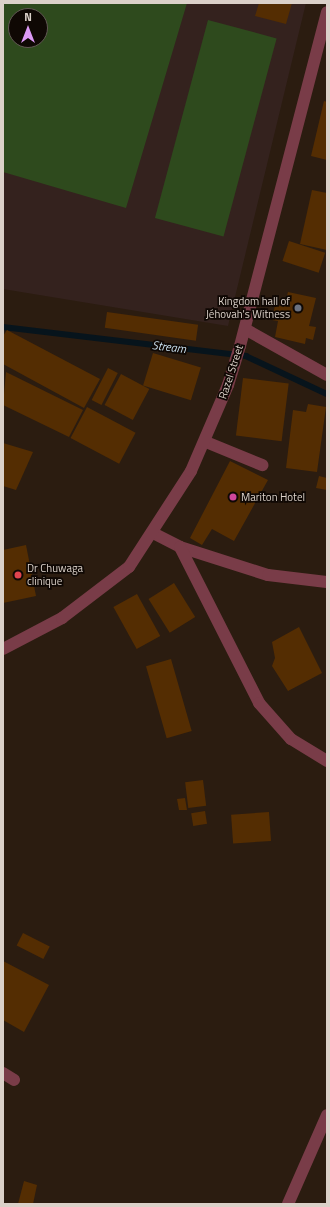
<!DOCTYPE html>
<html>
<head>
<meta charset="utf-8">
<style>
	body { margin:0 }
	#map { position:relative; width:330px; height:1207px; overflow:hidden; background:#2b1c10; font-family:"Titillium Web",sans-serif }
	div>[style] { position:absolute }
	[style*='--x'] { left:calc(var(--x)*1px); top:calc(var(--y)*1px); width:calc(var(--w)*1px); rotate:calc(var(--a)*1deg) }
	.education>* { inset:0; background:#34221e }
	.green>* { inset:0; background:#2e4a1d; transform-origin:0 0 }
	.stream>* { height:5.5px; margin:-2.75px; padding:0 2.75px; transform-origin:2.75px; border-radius:2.75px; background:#07141c }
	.building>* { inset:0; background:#542d02; transform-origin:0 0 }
	.minor>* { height:12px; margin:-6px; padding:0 6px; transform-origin:6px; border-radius:6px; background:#793c48 }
	.dots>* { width:11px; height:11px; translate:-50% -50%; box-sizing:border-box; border:2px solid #0f0804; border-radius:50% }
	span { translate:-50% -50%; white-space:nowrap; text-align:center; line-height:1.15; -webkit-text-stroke:3.5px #0f0804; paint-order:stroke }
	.poi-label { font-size:11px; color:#dbd1c9 }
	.right { translate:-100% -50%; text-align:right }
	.left { translate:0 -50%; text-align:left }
	.street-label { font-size:11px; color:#dbd1c9 }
	.water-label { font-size:12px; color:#c8deed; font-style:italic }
	.frame { position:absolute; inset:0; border:4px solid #dbd1c9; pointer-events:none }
	.north { position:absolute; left:8px; top:8px; width:40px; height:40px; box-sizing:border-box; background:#0f0804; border:1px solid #615853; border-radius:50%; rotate:0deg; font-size:11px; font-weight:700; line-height:16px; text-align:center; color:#dbd1c9 }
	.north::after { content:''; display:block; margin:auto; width:14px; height:18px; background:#dc99f5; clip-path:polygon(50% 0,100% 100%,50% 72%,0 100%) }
</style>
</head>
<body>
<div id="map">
	<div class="education">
		<i style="clip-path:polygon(evenodd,3px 3px,306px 3px,228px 326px,3px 289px,3px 3px,16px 16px,40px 16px,40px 40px,16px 40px,16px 16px)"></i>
	</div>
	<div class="green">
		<i style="clip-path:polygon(evenodd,3px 3px,187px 3px,126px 208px,3px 172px,3px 3px,16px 16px,40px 16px,40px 40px,16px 40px,16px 16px)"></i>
		<i style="left:208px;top:20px;width:71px;height:205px;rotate:15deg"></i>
	</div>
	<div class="stream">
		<i style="--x:3;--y:327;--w:245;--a:6.8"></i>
		<i style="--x:246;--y:356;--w:89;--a:25.1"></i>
	</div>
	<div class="building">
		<i style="clip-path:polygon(259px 3px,292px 3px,286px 24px,255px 16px)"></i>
		<i style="clip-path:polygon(324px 101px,327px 102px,327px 160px,311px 156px)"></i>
		<i style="clip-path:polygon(312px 190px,327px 193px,327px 250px,300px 244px)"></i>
		<i style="left:289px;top:241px;width:38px;height:21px;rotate:18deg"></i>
		<i style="clip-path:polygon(288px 292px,316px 298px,309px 326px,316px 327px,313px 340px,306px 338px,305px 344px,275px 337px,278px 321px,272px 320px,275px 305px,284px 307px)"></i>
		<i style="left:107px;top:312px;width:92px;height:16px;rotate:8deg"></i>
		<i style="clip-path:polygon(7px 330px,100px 379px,84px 408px,3px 364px,3px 336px)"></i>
		<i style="left:153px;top:353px;width:50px;height:34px;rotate:17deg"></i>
		<i style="left:108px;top:368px;width:11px;height:36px;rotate:27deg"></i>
		<i style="clip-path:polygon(6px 372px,83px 410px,69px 437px,3px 405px)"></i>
		<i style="left:121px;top:374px;width:32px;height:35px;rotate:28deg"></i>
		<i style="left:243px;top:378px;width:46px;height:58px;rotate:7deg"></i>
		<i style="clip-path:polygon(308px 404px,326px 407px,317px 472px,286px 468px,293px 410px,306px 412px)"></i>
		<i style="left:87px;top:407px;width:55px;height:35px;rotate:28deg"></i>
		<i style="clip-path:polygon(3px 443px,33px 452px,16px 490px,3px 486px)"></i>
		<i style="clip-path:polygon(230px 461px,268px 480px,234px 541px,212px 529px,202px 545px,190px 538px)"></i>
		<i style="clip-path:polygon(319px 476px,327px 478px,327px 490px,316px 488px)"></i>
		<i style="clip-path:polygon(26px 545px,36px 596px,3px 603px,3px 550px)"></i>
		<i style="left:174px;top:583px;width:40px;height:30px;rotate:58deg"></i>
		<i style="left:137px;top:594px;width:48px;height:27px;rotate:61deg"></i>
		<i style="clip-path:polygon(299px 627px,322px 673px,288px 691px,272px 666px,275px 658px,272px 642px)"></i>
		<i style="left:171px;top:659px;width:75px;height:26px;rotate:74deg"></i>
		<i style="left:203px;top:780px;width:26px;height:18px;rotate:83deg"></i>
		<i style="clip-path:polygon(185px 798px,187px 810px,179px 810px,177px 799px)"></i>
		<i style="left:205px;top:811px;width:13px;height:14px;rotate:81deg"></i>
		<i style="left:269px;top:812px;width:29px;height:38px;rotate:86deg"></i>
		<i style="left:23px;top:933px;width:30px;height:14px;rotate:27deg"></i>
		<i style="clip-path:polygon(3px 961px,49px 985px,24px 1032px,3px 1020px)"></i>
		<i style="clip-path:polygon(24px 1181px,37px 1185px,33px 1204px,18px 1204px)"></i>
	</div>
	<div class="minor">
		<i style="--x:245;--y:329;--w:94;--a:29.3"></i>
		<i style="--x:206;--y:442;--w:61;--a:22.3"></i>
		<i style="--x:153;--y:533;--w:30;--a:27"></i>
		<i style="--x:180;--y:547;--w:92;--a:17.7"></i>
		<i style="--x:268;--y:575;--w:59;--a:6.8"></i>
		<i style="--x:180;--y:547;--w:175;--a:63.1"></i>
		<i style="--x:259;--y:703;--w:48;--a:48.4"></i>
		<i style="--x:291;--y:739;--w:42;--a:31.4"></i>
		<i style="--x:3;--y:649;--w:67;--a:-27.7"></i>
		<i style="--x:62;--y:618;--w:84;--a:-37.3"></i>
		<i style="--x:129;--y:567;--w:114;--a:-57.1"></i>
		<i style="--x:191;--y:471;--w:94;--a:-66.7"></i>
		<i style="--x:228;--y:385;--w:41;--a:-72.9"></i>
		<i style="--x:240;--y:346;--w:345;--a:-75.4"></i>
		<i style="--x:3;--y:1073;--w:13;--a:32"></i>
		<i style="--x:288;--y:1204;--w:97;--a:-66.3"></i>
	</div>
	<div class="dots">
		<i style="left:298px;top:308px;background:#6b7280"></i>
		<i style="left:233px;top:497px;background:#d1479c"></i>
		<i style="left:18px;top:575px;background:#e0444e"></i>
	</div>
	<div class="poi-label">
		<span class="right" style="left:290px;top:308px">Kingdom hall of<br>Jéhovah's Witness</span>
		<span class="left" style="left:241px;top:497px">Mariton Hotel</span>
		<span class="left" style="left:27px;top:575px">Dr Chuwaga<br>clinique</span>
	</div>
	<div class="street-label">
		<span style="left:231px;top:372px;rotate:-72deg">Razel Street</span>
	</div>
	<div class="water-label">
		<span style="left:169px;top:347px;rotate:7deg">Stream</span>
	</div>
	<div class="frame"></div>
	<div class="north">N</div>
</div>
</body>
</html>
